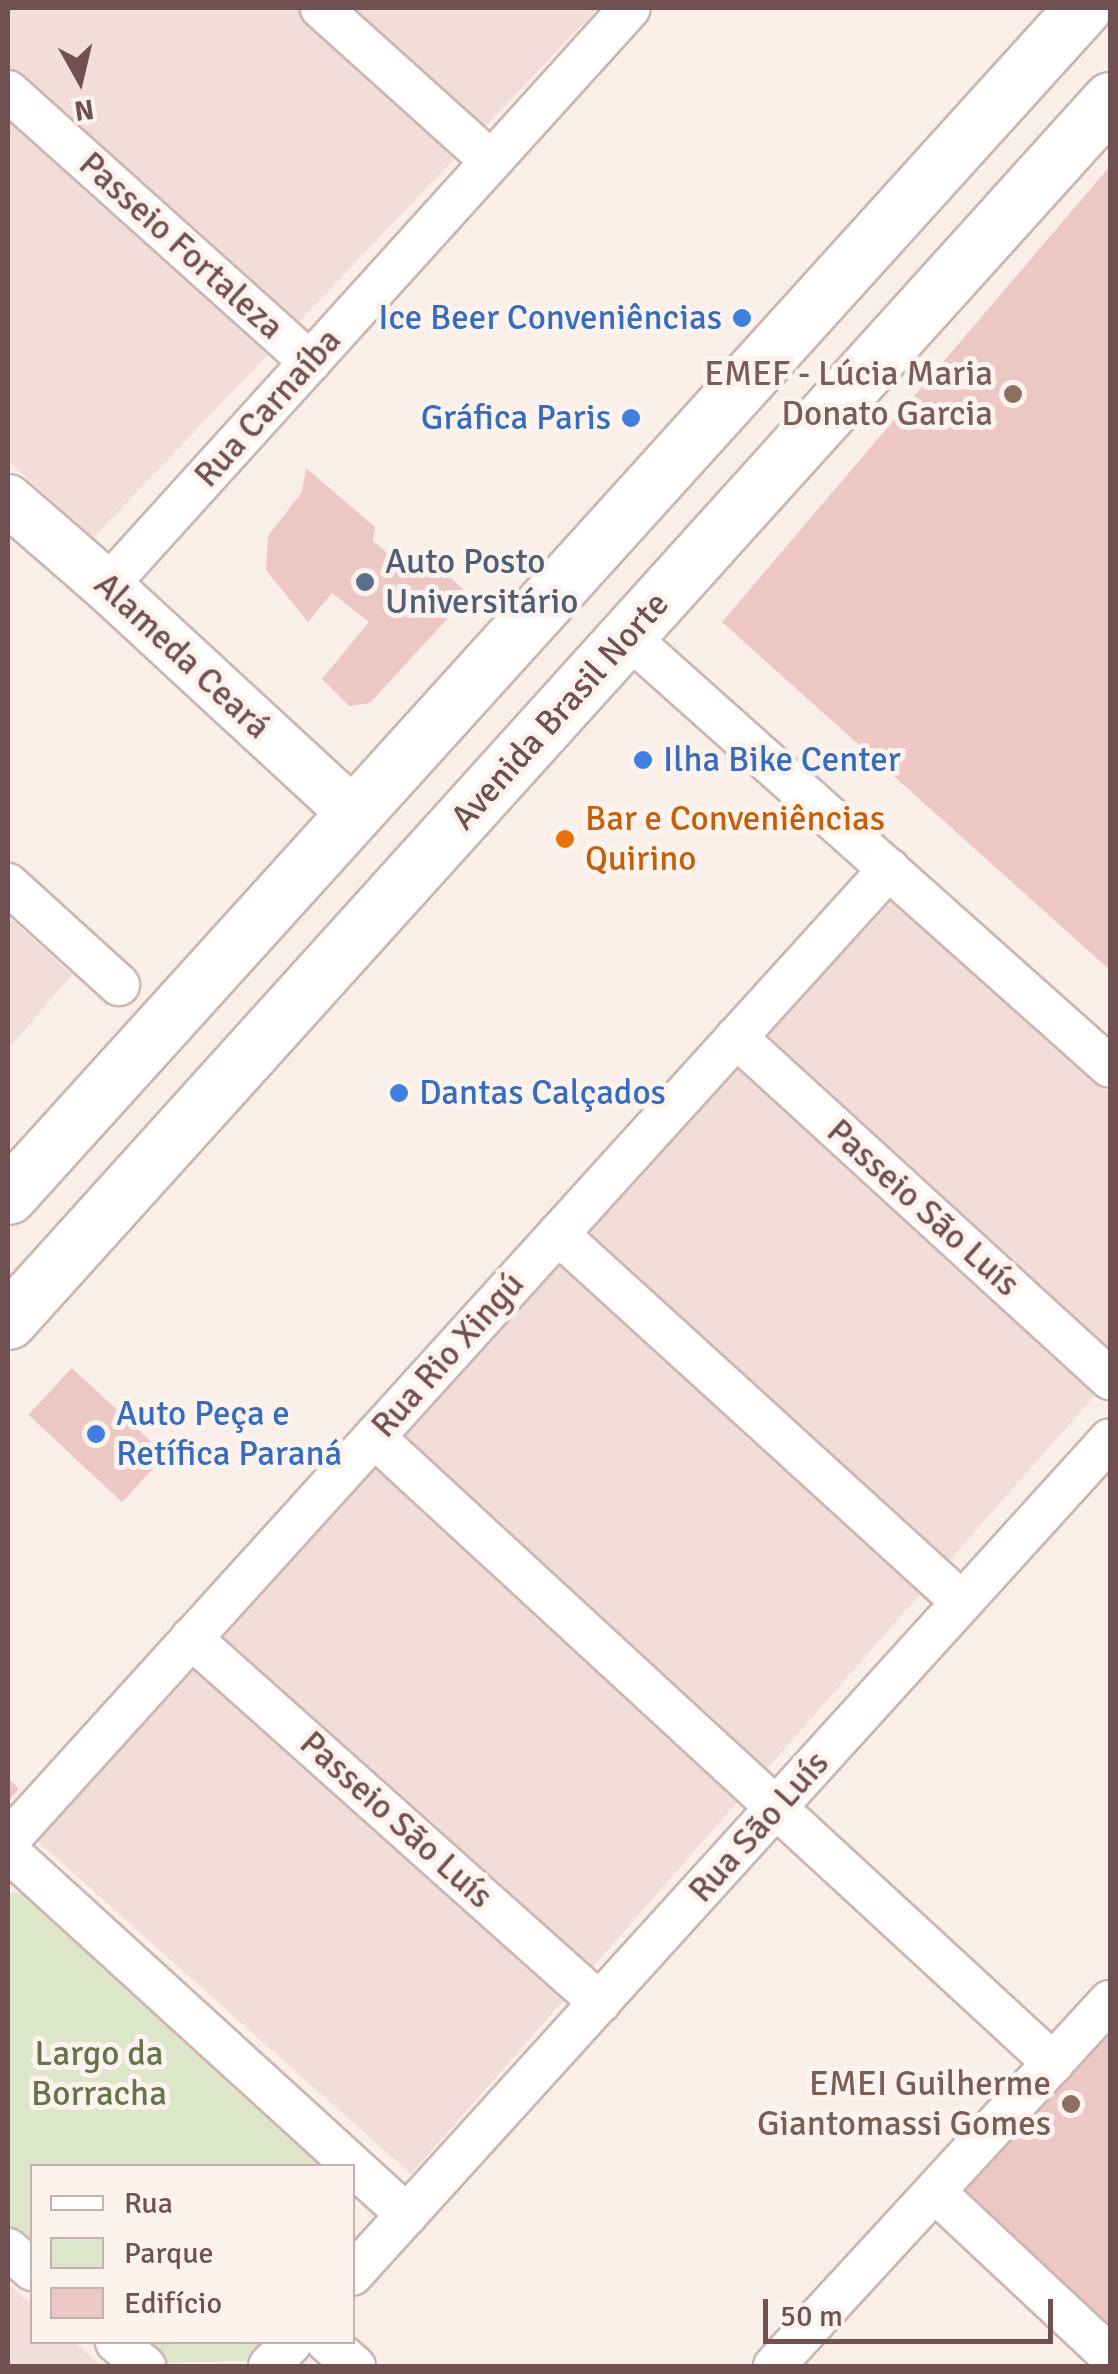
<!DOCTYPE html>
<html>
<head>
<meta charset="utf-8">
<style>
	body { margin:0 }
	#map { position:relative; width:1118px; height:2374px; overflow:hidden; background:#faeee8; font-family:Signika,sans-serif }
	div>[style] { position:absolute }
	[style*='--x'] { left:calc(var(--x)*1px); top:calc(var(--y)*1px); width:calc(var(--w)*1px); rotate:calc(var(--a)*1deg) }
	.residential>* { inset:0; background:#f1ded8 }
	.green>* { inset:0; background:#dde6c8 }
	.building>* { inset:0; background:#ecc7c3; transform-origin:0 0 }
	.roads { filter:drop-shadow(2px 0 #cdb6b2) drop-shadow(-2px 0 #cdb6b2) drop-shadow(0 2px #cdb6b2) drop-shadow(0 -2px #cdb6b2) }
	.minor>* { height:40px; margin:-20px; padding:0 20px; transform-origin:20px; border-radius:20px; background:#fff }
	.tertiary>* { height:50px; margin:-25px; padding:0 25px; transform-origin:25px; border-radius:25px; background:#fff }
	.secondary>* { height:55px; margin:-27.5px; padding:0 27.5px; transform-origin:27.5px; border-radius:27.5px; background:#fff }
	.dots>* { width:28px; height:28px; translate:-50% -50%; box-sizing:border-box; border:5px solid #fdf3ee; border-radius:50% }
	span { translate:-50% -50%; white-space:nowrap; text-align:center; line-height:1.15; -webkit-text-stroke:10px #fdf3ee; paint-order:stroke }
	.street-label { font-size:35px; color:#71514f }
	.shop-label { font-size:35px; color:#366cbe }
	.right { translate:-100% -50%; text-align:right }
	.left { translate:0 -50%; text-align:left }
	.education-label { font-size:35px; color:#785e54 }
	.service-label { font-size:35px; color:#4e5e75 }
	.food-label { font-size:35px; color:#c56008 }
	.park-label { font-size:35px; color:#647549 }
	.frame { position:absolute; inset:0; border:10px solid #71514f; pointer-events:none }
	.legend { position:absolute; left:30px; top:2164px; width:325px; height:180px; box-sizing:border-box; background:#fdf3ee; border:2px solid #c5b2ae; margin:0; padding:12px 18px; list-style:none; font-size:30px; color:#71514f }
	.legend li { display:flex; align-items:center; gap:20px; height:50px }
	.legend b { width:50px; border:2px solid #c5b2ae }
	.north { position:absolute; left:30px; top:30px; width:100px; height:100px; -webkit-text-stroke:8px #fdf3ee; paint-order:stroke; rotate:172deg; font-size:28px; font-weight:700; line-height:40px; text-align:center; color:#71514f }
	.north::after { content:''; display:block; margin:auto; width:35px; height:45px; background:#71514f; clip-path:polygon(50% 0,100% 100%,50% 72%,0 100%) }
	.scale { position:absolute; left:763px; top:2299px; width:290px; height:45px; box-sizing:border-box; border:5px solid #71514f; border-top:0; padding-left:12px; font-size:30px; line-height:35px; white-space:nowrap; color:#71514f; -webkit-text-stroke:8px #fdf3ee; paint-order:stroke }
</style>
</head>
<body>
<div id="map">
	<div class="residential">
		<i style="clip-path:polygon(8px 8px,598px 8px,93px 538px,8px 461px)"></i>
		<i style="clip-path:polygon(891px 881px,1110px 1094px,1110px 1378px,411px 2174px,36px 1840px)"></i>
		<i style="clip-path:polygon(8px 916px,72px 975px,8px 1049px)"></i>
		<i style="clip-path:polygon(8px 2283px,32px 2305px,32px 2342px,74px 2342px,102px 2366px,8px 2366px)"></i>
	</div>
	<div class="green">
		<i style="clip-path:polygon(8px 1892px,44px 1895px,331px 2166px,32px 2166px,32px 2251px,8px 2229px)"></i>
		<i style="clip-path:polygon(135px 2342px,265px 2342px,246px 2361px,160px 2363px)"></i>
	</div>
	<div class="building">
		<i style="clip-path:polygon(1110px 166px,1110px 970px,722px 622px)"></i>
		<i style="clip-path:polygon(306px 468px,375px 527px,373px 541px,409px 571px,431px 559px,469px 595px,370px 703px,349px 706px,322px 679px,369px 622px,332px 593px,308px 622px,266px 570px,268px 536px,302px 492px)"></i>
		<i style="left:72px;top:1368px;width:128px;height:64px;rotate:43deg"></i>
		<i style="clip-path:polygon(8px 1778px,19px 1789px,8px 1801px)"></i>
		<i style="clip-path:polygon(1110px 2018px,1110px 2336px,954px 2190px)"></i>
	</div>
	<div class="roads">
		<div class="minor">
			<i style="--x:321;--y:8;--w:229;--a:42"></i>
			<i style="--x:8;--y:91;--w:406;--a:41.9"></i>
			<i style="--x:107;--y:586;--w:779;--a:-47.86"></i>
			<i style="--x:627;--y:636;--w:647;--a:41.74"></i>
			<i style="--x:8;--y:884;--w:150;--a:42.3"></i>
			<i style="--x:736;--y:1037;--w:507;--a:42.44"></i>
			<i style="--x:558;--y:1234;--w:546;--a:42.33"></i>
			<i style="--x:374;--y:1437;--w:924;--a:42.67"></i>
			<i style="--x:191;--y:1638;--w:548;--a:41.75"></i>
			<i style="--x:8;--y:1841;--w:1312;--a:-47.81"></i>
			<i style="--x:8;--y:1851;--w:540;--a:42.37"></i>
			<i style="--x:935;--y:2192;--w:240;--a:43.1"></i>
			<i style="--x:8;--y:2249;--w:32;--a:41"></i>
			<i style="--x:352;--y:2275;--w:1128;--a:-47.8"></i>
			<i style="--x:116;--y:2342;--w:38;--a:40"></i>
			<i style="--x:327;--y:2342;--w:37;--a:41"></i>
			<i style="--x:269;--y:2366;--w:33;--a:-46"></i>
			<i style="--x:774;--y:2366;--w:496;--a:-47.4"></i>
		</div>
		<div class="tertiary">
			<i style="--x:8;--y:500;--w:131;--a:41"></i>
			<i style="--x:107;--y:586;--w:336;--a:42.7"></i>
		</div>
		<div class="secondary">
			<i style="--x:8;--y:1196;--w:1602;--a:-47.86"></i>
			<i style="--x:8;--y:1321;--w:1645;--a:-47.93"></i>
		</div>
	</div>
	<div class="dots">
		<i style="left:742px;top:318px;background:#3f7fe0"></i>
		<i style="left:1013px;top:394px;background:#8d6e63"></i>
		<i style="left:631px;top:418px;background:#3f7fe0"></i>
		<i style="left:365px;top:582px;background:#5c6f8a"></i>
		<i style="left:643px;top:760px;background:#3f7fe0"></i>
		<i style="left:565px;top:839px;background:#e8710a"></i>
		<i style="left:399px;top:1093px;background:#3f7fe0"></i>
		<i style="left:96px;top:1434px;background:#3f7fe0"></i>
		<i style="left:1071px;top:2104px;background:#8d6e63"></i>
	</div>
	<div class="street-label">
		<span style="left:181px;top:246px;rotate:42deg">Passeio Fortaleza</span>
		<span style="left:268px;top:408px;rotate:-48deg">Rua Carnaíba</span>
		<span style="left:182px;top:656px;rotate:43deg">Alameda Ceará</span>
		<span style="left:560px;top:711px;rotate:-48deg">Avenida Brasil Norte</span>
		<span style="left:923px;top:1208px;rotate:42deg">Passeio São Luís</span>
		<span style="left:448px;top:1355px;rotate:-48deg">Rua Rio Xingú</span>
		<span style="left:396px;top:1820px;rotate:42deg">Passeio São Luís</span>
		<span style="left:759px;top:1827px;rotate:-48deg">Rua São Luís</span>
	</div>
	<div class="shop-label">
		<span class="right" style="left:722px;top:318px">Ice Beer Conveniências</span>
		<span class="right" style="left:611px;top:418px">Gráfica Paris</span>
		<span class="left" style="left:663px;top:760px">Ilha Bike Center</span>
		<span class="left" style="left:419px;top:1093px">Dantas Calçados</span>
		<span class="left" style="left:116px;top:1434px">Auto Peça e<br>Retífica Paraná</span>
	</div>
	<div class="education-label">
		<span class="right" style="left:993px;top:394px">EMEF - Lúcia Maria<br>Donato Garcia</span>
		<span class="right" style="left:1051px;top:2104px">EMEI Guilherme<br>Giantomassi Gomes</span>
	</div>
	<div class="service-label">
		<span class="left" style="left:385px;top:582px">Auto Posto<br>Universitário</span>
	</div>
	<div class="food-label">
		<span class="left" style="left:585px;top:839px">Bar e Conveniências<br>Quirino</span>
	</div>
	<div class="park-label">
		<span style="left:99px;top:2074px">Largo da<br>Borracha</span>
	</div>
	<div class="frame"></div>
	<ul class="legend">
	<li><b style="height:12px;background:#fff"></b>Rua</li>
	<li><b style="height:28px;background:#dde6c8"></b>Parque</li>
	<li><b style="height:28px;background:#ecc7c3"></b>Edifício</li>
	</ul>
	<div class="north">N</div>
	<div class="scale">50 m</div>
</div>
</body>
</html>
